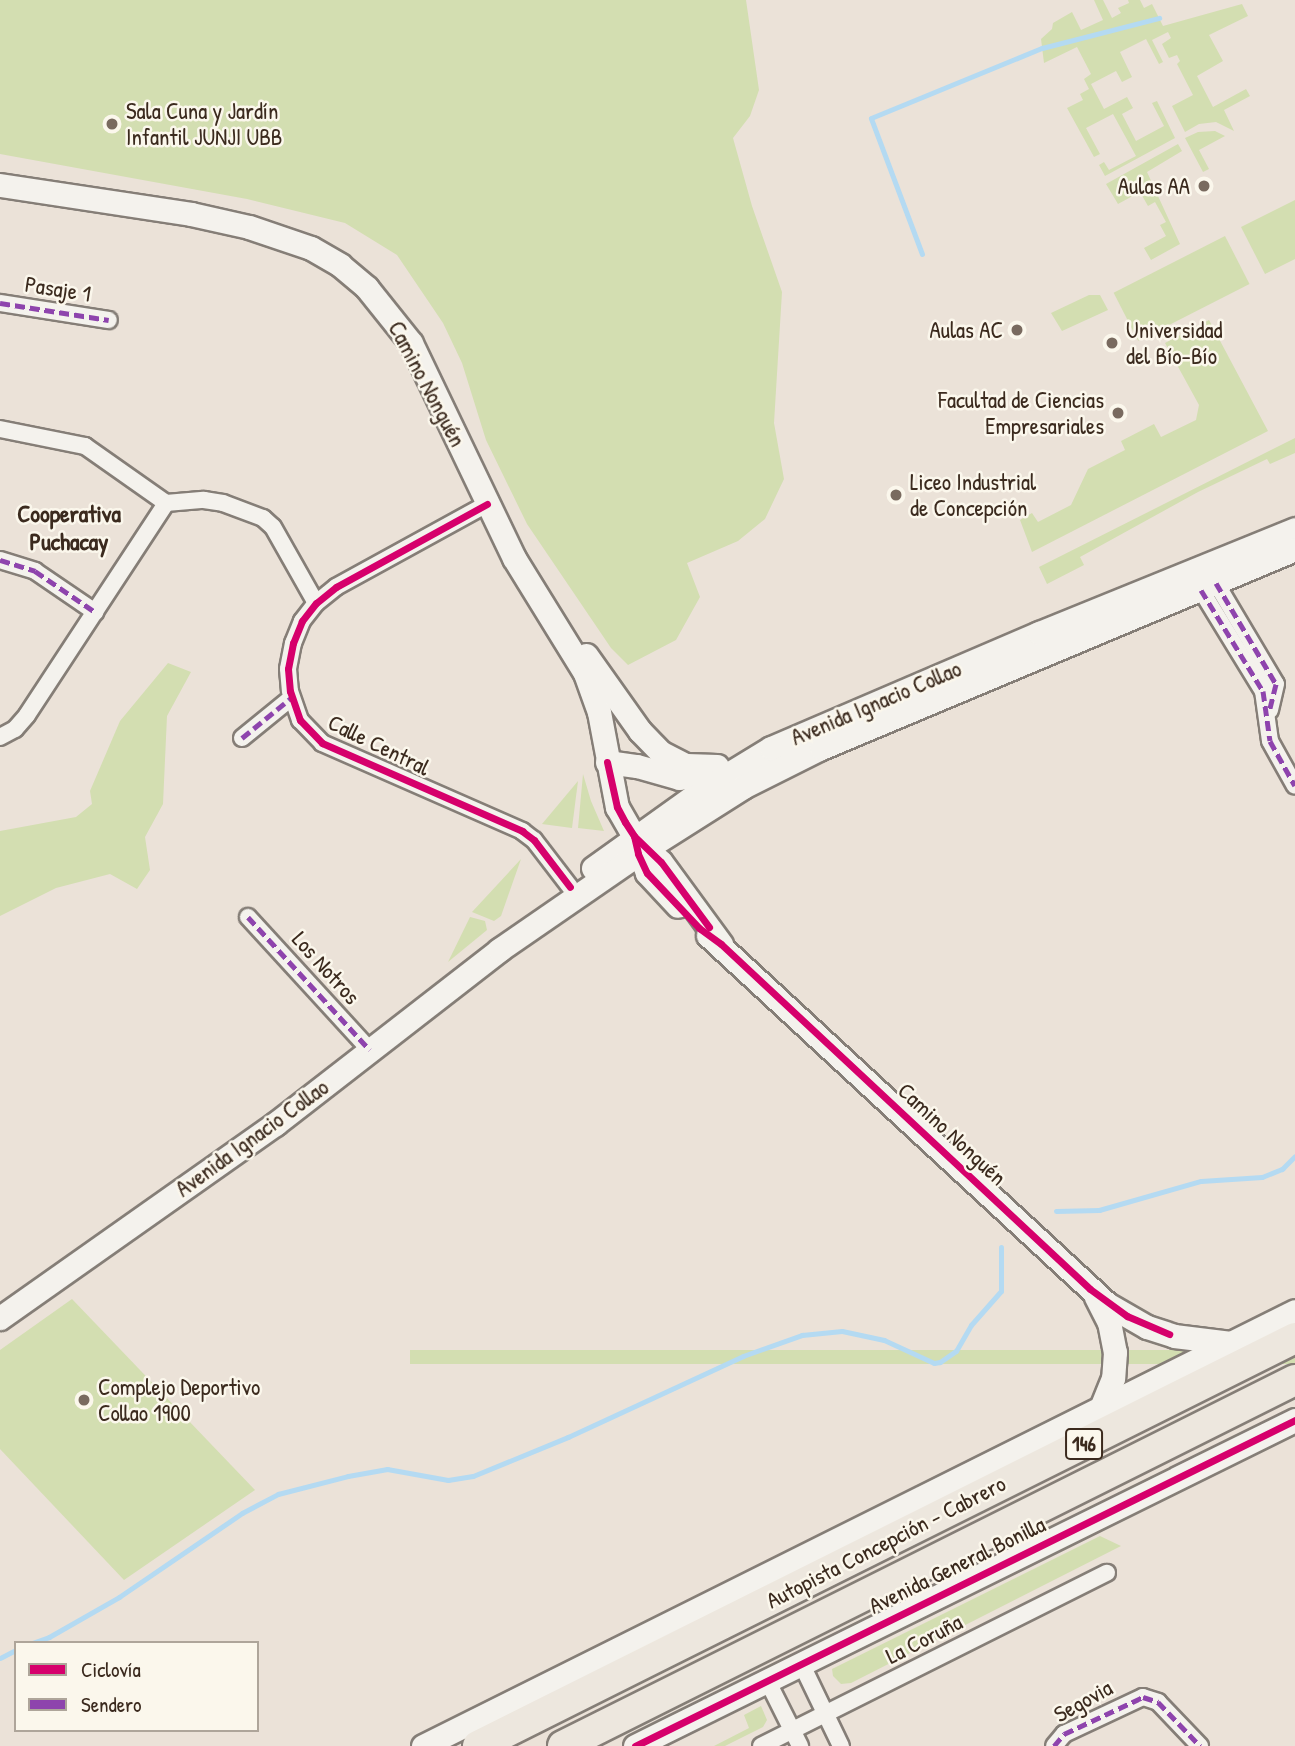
<!DOCTYPE html>
<html>
<head>
<meta charset="utf-8">
<style>
	body { margin:0 }
	#map { position:relative; width:1295px; height:1746px; overflow:hidden; background:#ebe2d8; font-family:"Patrick Hand",sans-serif }
	div>[style] { position:absolute }
	[style*='--x'] { left:calc(var(--x)*1px); top:calc(var(--y)*1px); width:calc(var(--w)*1px); rotate:calc(var(--a)*1deg) }
	.green>* { inset:0; background:#d3deb1; transform-origin:0 0 }
	.stream>* { height:5px; margin:-2.5px; padding:0 2.5px; transform-origin:2.5px; border-radius:2.5px; background:#b4daf2 }
	.roads { filter:drop-shadow(2px 0 #857e77) drop-shadow(-2px 0 #857e77) drop-shadow(0 2px #857e77) drop-shadow(0 -2px #857e77) }
	.street>* { height:16px; margin:-8px; padding:0 8px; transform-origin:8px; border-radius:8px; background:#f4f2ed }
	.secondary>* { height:23px; margin:-11.5px; padding:0 11.5px; transform-origin:11.5px; border-radius:11.5px; background:#f4f2ed }
	.highway>* { height:30px; margin:-15px; padding:0 15px; transform-origin:15px; border-radius:15px; background:#ede7de }
	.quiet>* { height:5px; margin-top:-2.5px; transform-origin:0; background:repeating-linear-gradient(90deg,#8e44ad 0 10px,transparent 0 15px) }
	.cycleway>* { height:7px; margin:-3.5px; padding:0 3.5px; transform-origin:3.5px; border-radius:3.5px; background:#d6006c }
	.dots>* { width:19px; height:19px; translate:-50% -50%; box-sizing:border-box; border:4px solid #fbf7ec; border-radius:50% }
	span { translate:-50% -50%; white-space:nowrap; text-align:center; line-height:1.15; -webkit-text-stroke:5px #fbf7ec; paint-order:stroke }
	.shield-label span { padding:2px 5px; background:#fbf7ec; border:2px solid; border-radius:5px; -webkit-text-stroke-width:0 }
	.shield-label { font-size:21px; color:#3b2a1e; font-weight:700 }
	.poi-label { font-size:23px; color:#3b2a1e }
	.left { translate:0 -50%; text-align:left }
	.right { translate:-100% -50%; text-align:right }
	.street-label { font-size:23px; color:#3b2a1e }
	.neighbourhood-label { font-size:24px; color:#3b2a1e; font-weight:700 }
	.legend { position:absolute; left:14px; top:1641px; width:245px; height:91px; box-sizing:border-box; background:#fbf7ec; border:2px solid #aea59a; margin:0; padding:9px 12px; list-style:none; font-size:21px; color:#3b2a1e }
	.legend li { display:flex; align-items:center; gap:14px; height:35px }
	.legend b { width:35px; border:2px solid #aea59a }
</style>
</head>
<body>
<div id="map">
	<div class="green">
		<i style="clip-path:polygon(0 0,746px 0,759px 90px,750px 116px,733px 138px,752px 206px,782px 292px,774px 423px,784px 479px,765px 519px,738px 541px,687px 563px,700px 597px,676px 640px,628px 665px,611px 648px,527px 524px,486px 440px,462px 363px,443px 323px,397px 255px,345px 223px,247px 199px,0 154px)"></i>
		<i style="clip-path:polygon(1094px 0,1103px 0,1112px 18px,1121px 13px,1118px 8px,1129px 3px,1128px 0,1140px 0,1144px 8px,1152px 4px,1163px 26px,1242px 4px,1248px 16px,1209px 35px,1223px 61px,1197px 76px,1213px 107px,1246px 89px,1250px 96px,1224px 110px,1234px 131px,1216px 122px,1199px 124px,1185px 132px,1172px 106px,1193px 95px,1177px 64px,1180px 61px,1177px 55px,1169px 58px,1162px 44px,1171px 38px,1168px 32px,1152px 40px,1163px 62px,1159px 64px,1146px 39px,1120px 52px,1132px 77px,1122px 82px,1116px 71px,1091px 84px,1104px 109px,1127px 97px,1133px 108px,1122px 114px,1136px 141px,1164px 126px,1152px 103px,1157px 101px,1175px 138px,1105px 176px,1099px 165px,1104px 162px,1109px 170px,1136px 156px,1113px 114px,1086px 128px,1100px 154px,1094px 157px,1067px 108px,1083px 100px,1080px 94px,1089px 89px,1084px 79px,1091px 74px,1077px 47px,1044px 63px,1041px 39px,1052px 29px,1053px 23px,1072px 12px,1081px 30px,1103px 20px)"></i>
		<i style="clip-path:polygon(1215px 131px,1225px 136px,1199px 150px,1209px 169px,1203px 172px,1185px 138px,1198px 132px)"></i>
		<i style="clip-path:polygon(1178px 144px,1182px 151px,1147px 172px,1180px 244px,1151px 260px,1144px 248px,1166px 236px,1160px 225px,1166px 222px,1155px 202px,1148px 206px,1140px 192px,1118px 204px,1106px 184px)"></i>
		<i style="clip-path:polygon(1295px 200px,1295px 259px,1265px 274px,1241px 227px)"></i>
		<i style="left:1225px;top:236px;width:54px;height:125px;rotate:63deg"></i>
		<i style="clip-path:polygon(1089px 295px,1100px 295px,1108px 310px,1062px 331px,1051px 313px)"></i>
		<i style="clip-path:polygon(1209px 320px,1268px 431px,1032px 552px,1020px 520px,1032px 513px,1038px 522px,1071px 505px,1088px 469px,1125px 450px,1121px 441px,1154px 424px,1161px 437px,1196px 420px,1199px 405px,1165px 343px)"></i>
		<i style="clip-path:polygon(1295px 438px,1295px 453px,1270px 464px,1267px 459px,1198px 492px,1080px 557px,1084px 565px,1047px 584px,1039px 567px)"></i>
		<i style="clip-path:polygon(168px 663px,191px 672px,167px 716px,163px 804px,145px 837px,150px 870px,137px 889px,110px 874px,56px 888px,0 916px,0 831px,76px 817px,92px 804px,90px 791px,120px 721px)"></i>
		<i style="clip-path:polygon(583px 774px,591px 801px,604px 831px,578px 828px)"></i>
		<i style="clip-path:polygon(578px 781px,572px 828px,542px 824px)"></i>
		<i style="clip-path:polygon(521px 859px,501px 916px,494px 921px,472px 912px)"></i>
		<i style="clip-path:polygon(470px 917px,485px 921px,487px 930px,448px 962px)"></i>
		<i style="clip-path:polygon(72px 1299px,255px 1490px,124px 1580px,0 1449px,0 1350px)"></i>
		<i style="left:1295px;top:1350px;width:14px;height:885px;rotate:90deg"></i>
		<i style="clip-path:polygon(1100px 1536px,1121px 1546px,851px 1683px,841px 1684px,833px 1676px,832px 1669px)"></i>
		<i style="clip-path:polygon(761px 1706px,767px 1720px,763px 1727px,725px 1746px,714px 1746px,749px 1728px,744px 1715px)"></i>
	</div>
	<div class="stream">
		<i style="--x:922;--y:254;--w:145;--a:-110.6"></i>
		<i style="--x:871;--y:118;--w:185;--a:-22.3"></i>
		<i style="--x:1042;--y:48;--w:121;--a:-14.4"></i>
		<i style="--x:1056;--y:1211;--w:43;--a:-1.3"></i>
		<i style="--x:1099;--y:1210;--w:106;--a:-15.9"></i>
		<i style="--x:1201;--y:1181;--w:61;--a:-3.8"></i>
		<i style="--x:1262;--y:1177;--w:22;--a:-22"></i>
		<i style="--x:1282;--y:1169;--w:18;--a:-45"></i>
		<i style="--x:32;--y:1643;--w:18;--a:-19"></i>
		<i style="--x:49;--y:1637;--w:81;--a:-29.7"></i>
		<i style="--x:119;--y:1597;--w:149;--a:-34.3"></i>
		<i style="--x:242;--y:1513;--w:41;--a:-27.8"></i>
		<i style="--x:278;--y:1494;--w:72;--a:-14.4"></i>
		<i style="--x:348;--y:1476;--w:40;--a:-10"></i>
		<i style="--x:387;--y:1469;--w:62;--a:10.2"></i>
		<i style="--x:448;--y:1480;--w:25;--a:-9"></i>
		<i style="--x:473;--y:1476;--w:103;--a:-22.3"></i>
		<i style="--x:568;--y:1437;--w:193;--a:-24.8"></i>
		<i style="--x:743;--y:1356;--w:63;--a:-19.6"></i>
		<i style="--x:802;--y:1335;--w:40;--a:-5.7"></i>
		<i style="--x:842;--y:1331;--w:43;--a:12.1"></i>
		<i style="--x:884;--y:1340;--w:55;--a:24.7"></i>
		<i style="--x:934;--y:1363;--w:6;--a:-9"></i>
		<i style="--x:940;--y:1362;--w:19;--a:-35"></i>
		<i style="--x:956;--y:1351;--w:30;--a:-60"></i>
		<i style="--x:971;--y:1325;--w:45;--a:-48.6"></i>
		<i style="--x:1001;--y:1291;--w:44;--a:-90"></i>
		<i style="--x:0;--y:1658;--w:18;--a:-27"></i>
	</div>
	<div class="roads">
		<div class="street">
			<i style="--x:0;--y:303;--w:110;--a:8.9"></i>
			<i style="--x:0;--y:429;--w:87;--a:11.3"></i>
			<i style="--x:85;--y:446;--w:99;--a:35.1"></i>
			<i style="--x:487;--y:504;--w:172;--a:151.2"></i>
			<i style="--x:336;--y:587;--w:26;--a:141"></i>
			<i style="--x:316;--y:603;--w:23;--a:128"></i>
			<i style="--x:302;--y:621;--w:24;--a:112"></i>
			<i style="--x:293;--y:643;--w:26;--a:101"></i>
			<i style="--x:288;--y:669;--w:22;--a:85"></i>
			<i style="--x:290;--y:691;--w:31;--a:71"></i>
			<i style="--x:300;--y:720;--w:32;--a:46"></i>
			<i style="--x:322;--y:743;--w:219;--a:23.7"></i>
			<i style="--x:522;--y:831;--w:15;--a:37"></i>
			<i style="--x:534;--y:840;--w:59;--a:52.5"></i>
			<i style="--x:0;--y:560;--w:37;--a:17"></i>
			<i style="--x:35;--y:571;--w:73;--a:34.3"></i>
			<i style="--x:1216;--y:583;--w:117;--a:59.3"></i>
			<i style="--x:1276;--y:684;--w:27;--a:103"></i>
			<i style="--x:1201;--y:590;--w:119;--a:58.5"></i>
			<i style="--x:1263;--y:691;--w:50;--a:82"></i>
			<i style="--x:1270;--y:741;--w:51;--a:60.9"></i>
			<i style="--x:0;--y:737;--w:17;--a:-28"></i>
			<i style="--x:15;--y:729;--w:18;--a:-49"></i>
			<i style="--x:27;--y:715;--w:254;--a:-56.7"></i>
			<i style="--x:166;--y:503;--w:38;--a:-5"></i>
			<i style="--x:204;--y:500;--w:19;--a:9"></i>
			<i style="--x:223;--y:503;--w:43;--a:20.6"></i>
			<i style="--x:263;--y:518;--w:13;--a:42"></i>
			<i style="--x:273;--y:527;--w:87;--a:60.5"></i>
			<i style="--x:242;--y:738;--w:63;--a:-39.2"></i>
			<i style="--x:248;--y:917;--w:180;--a:47.5"></i>
			<i style="--x:801;--y:1663;--w:92;--a:64.3"></i>
			<i style="--x:767;--y:1680;--w:74;--a:63.4"></i>
			<i style="--x:761;--y:1746;--w:387;--a:-26.6"></i>
			<i style="--x:1054;--y:1746;--w:16;--a:-50"></i>
			<i style="--x:1064;--y:1734;--w:87;--a:-25.1"></i>
			<i style="--x:1143;--y:1697;--w:16;--a:18"></i>
			<i style="--x:1158;--y:1702;--w:61;--a:46.3"></i>
		</div>
		<div class="secondary">
			<i style="--x:0;--y:185;--w:193;--a:8.6"></i>
			<i style="--x:191;--y:214;--w:59;--a:12.6"></i>
			<i style="--x:249;--y:227;--w:65;--a:18.7"></i>
			<i style="--x:311;--y:248;--w:34;--a:30"></i>
			<i style="--x:340;--y:265;--w:35;--a:40"></i>
			<i style="--x:367;--y:288;--w:70;--a:51.3"></i>
			<i style="--x:411;--y:343;--w:238;--a:64.4"></i>
			<i style="--x:514;--y:558;--w:135;--a:58.3"></i>
			<i style="--x:585;--y:673;--w:41;--a:70.3"></i>
			<i style="--x:599;--y:712;--w:97;--a:79.3"></i>
			<i style="--x:617;--y:807;--w:34;--a:60"></i>
			<i style="--x:634;--y:836;--w:37;--a:44"></i>
			<i style="--x:661;--y:862;--w:102;--a:53.8"></i>
			<i style="--x:586;--y:655;--w:93;--a:54.6"></i>
			<i style="--x:640;--y:731;--w:29;--a:46"></i>
			<i style="--x:660;--y:752;--w:29;--a:27"></i>
			<i style="--x:686;--y:765;--w:31;--a:2"></i>
			<i style="--x:607;--y:762;--w:30;--a:8"></i>
			<i style="--x:637;--y:766;--w:44;--a:15.9"></i>
			<i style="--x:679;--y:778;--w:20;--a:-9"></i>
			<i style="--x:635;--y:840;--w:35;--a:70"></i>
			<i style="--x:647;--y:873;--w:45;--a:46.8"></i>
			<i style="--x:593;--y:868;--w:134;--a:-35.6"></i>
			<i style="--x:702;--y:790;--w:81;--a:-31.3"></i>
			<i style="--x:771;--y:748;--w:292;--a:-23.2"></i>
			<i style="--x:1039;--y:633;--w:276;--a:-22.1"></i>
			<i style="--x:708;--y:935;--w:543;--a:42.76"></i>
			<i style="--x:1107;--y:1304;--w:46;--a:29.9"></i>
			<i style="--x:1147;--y:1327;--w:28;--a:18"></i>
			<i style="--x:1174;--y:1336;--w:57;--a:7"></i>
			<i style="--x:1096;--y:1297;--w:28;--a:63"></i>
			<i style="--x:1109;--y:1322;--w:31;--a:79"></i>
			<i style="--x:1115;--y:1352;--w:26;--a:94"></i>
			<i style="--x:1113;--y:1378;--w:31;--a:112"></i>
			<i style="--x:0;--y:1318;--w:337;--a:-35.2"></i>
			<i style="--x:275;--y:1124;--w:284;--a:-37.8"></i>
			<i style="--x:499;--y:950;--w:180;--a:-34.6"></i>
			<i style="--x:647;--y:848;--w:114;--a:-32.4"></i>
			<i style="--x:743;--y:787;--w:87;--a:-26.6"></i>
			<i style="--x:821;--y:748;--w:514;--a:-22.77"></i>
			<i style="--x:423;--y:1746;--w:974;--a:-26.51"></i>
			<i style="--x:635;--y:1746;--w:736;--a:-26.29"></i>
		</div>
		<div class="highway">
			<i style="--x:478;--y:1746;--w:913;--a:-26.54"></i>
			<i style="--x:563;--y:1746;--w:818;--a:-26.57"></i>
		</div>
	</div>
	<div class="quiet">
		<i style="--x:0;--y:303;--w:110;--a:8.9"></i>
		<i style="--x:0;--y:560;--w:37;--a:17"></i>
		<i style="--x:35;--y:571;--w:73;--a:34.3"></i>
		<i style="--x:1216;--y:583;--w:117;--a:59.3"></i>
		<i style="--x:1276;--y:684;--w:29;--a:104"></i>
		<i style="--x:1201;--y:590;--w:119;--a:58.5"></i>
		<i style="--x:1263;--y:691;--w:50;--a:82"></i>
		<i style="--x:1270;--y:741;--w:51;--a:60.9"></i>
		<i style="--x:242;--y:738;--w:63;--a:-39.2"></i>
		<i style="--x:248;--y:917;--w:180;--a:47.5"></i>
		<i style="--x:1054;--y:1746;--w:16;--a:-50"></i>
		<i style="--x:1064;--y:1734;--w:87;--a:-25.1"></i>
		<i style="--x:1143;--y:1697;--w:16;--a:18"></i>
		<i style="--x:1158;--y:1702;--w:61;--a:46.3"></i>
	</div>
	<div class="cycleway">
		<i style="--x:487;--y:504;--w:172;--a:151.2"></i>
		<i style="--x:336;--y:587;--w:26;--a:141"></i>
		<i style="--x:316;--y:603;--w:23;--a:128"></i>
		<i style="--x:302;--y:621;--w:24;--a:112"></i>
		<i style="--x:293;--y:643;--w:26;--a:101"></i>
		<i style="--x:288;--y:669;--w:22;--a:85"></i>
		<i style="--x:290;--y:691;--w:31;--a:71"></i>
		<i style="--x:300;--y:720;--w:32;--a:46"></i>
		<i style="--x:322;--y:743;--w:219;--a:23.7"></i>
		<i style="--x:522;--y:831;--w:15;--a:37"></i>
		<i style="--x:534;--y:840;--w:59;--a:52.5"></i>
		<i style="--x:607;--y:762;--w:46;--a:77.5"></i>
		<i style="--x:617;--y:807;--w:17;--a:62"></i>
		<i style="--x:625;--y:822;--w:17;--a:57"></i>
		<i style="--x:634;--y:836;--w:37;--a:44"></i>
		<i style="--x:661;--y:862;--w:81;--a:53.6"></i>
		<i style="--x:634;--y:836;--w:18;--a:77"></i>
		<i style="--x:638;--y:854;--w:21;--a:65"></i>
		<i style="--x:647;--y:873;--w:76;--a:46.6"></i>
		<i style="--x:699;--y:928;--w:27;--a:36"></i>
		<i style="--x:721;--y:944;--w:505;--a:43.07"></i>
		<i style="--x:1090;--y:1289;--w:46;--a:36.1"></i>
		<i style="--x:1127;--y:1316;--w:46;--a:23.2"></i>
		<i style="--x:635;--y:1746;--w:736;--a:-26.29"></i>
	</div>
	<div class="dots">
		<i style="left:112px;top:124px;background:#796a5f"></i>
		<i style="left:1204px;top:186px;background:#796a5f"></i>
		<i style="left:1017px;top:330px;background:#796a5f"></i>
		<i style="left:1112px;top:343px;background:#796a5f"></i>
		<i style="left:1118px;top:413px;background:#796a5f"></i>
		<i style="left:896px;top:495px;background:#796a5f"></i>
		<i style="left:84px;top:1400px;background:#796a5f"></i>
	</div>
	<div class="shield-label">
		<span style="left:1084px;top:1444px">146</span>
	</div>
	<div class="poi-label">
		<span class="left" style="left:126px;top:124px">Sala Cuna y Jardín<br>Infantil JUNJI UBB</span>
		<span class="right" style="left:1190px;top:186px">Aulas AA</span>
		<span class="right" style="left:1003px;top:330px">Aulas AC</span>
		<span class="left" style="left:1126px;top:343px">Universidad<br>del Bío-Bío</span>
		<span class="right" style="left:1104px;top:413px">Facultad de Ciencias<br>Empresariales</span>
		<span class="left" style="left:910px;top:495px">Liceo Industrial<br>de Concepción</span>
		<span class="left" style="left:98px;top:1400px">Complejo Deportivo<br>Collao 1900</span>
	</div>
	<div class="street-label">
		<span style="left:58px;top:289px;rotate:9deg">Pasaje 1</span>
		<span style="left:427px;top:384px;rotate:62deg">Camino Nonguén</span>
		<span style="left:876px;top:703px;rotate:-23deg">Avenida Ignacio Collao</span>
		<span style="left:379px;top:745px;rotate:26deg">Calle Central</span>
		<span style="left:326px;top:968px;rotate:48deg">Los Notros</span>
		<span style="left:952px;top:1134px;rotate:43deg">Camino Nonguén</span>
		<span style="left:252px;top:1138px;rotate:-36deg">Avenida Ignacio Collao</span>
		<span style="left:886px;top:1542px;rotate:-27deg">Autopista Concepción - Cabrero</span>
		<span style="left:957px;top:1565px;rotate:-26deg">Avenida General Bonilla</span>
		<span style="left:924px;top:1639px;rotate:-27deg">La Coruña</span>
		<span style="left:1083px;top:1701px;rotate:-29deg">Segovia</span>
	</div>
	<div class="neighbourhood-label">
		<span style="left:69px;top:528px">Cooperativa<br>Puchacay</span>
	</div>
	<ul class="legend">
	<li><b style="height:9px;background:#d6006c"></b>Ciclovía</li>
	<li><b style="height:9px;background:#8e44ad"></b>Sendero</li>
	</ul>
</div>
</body>
</html>
